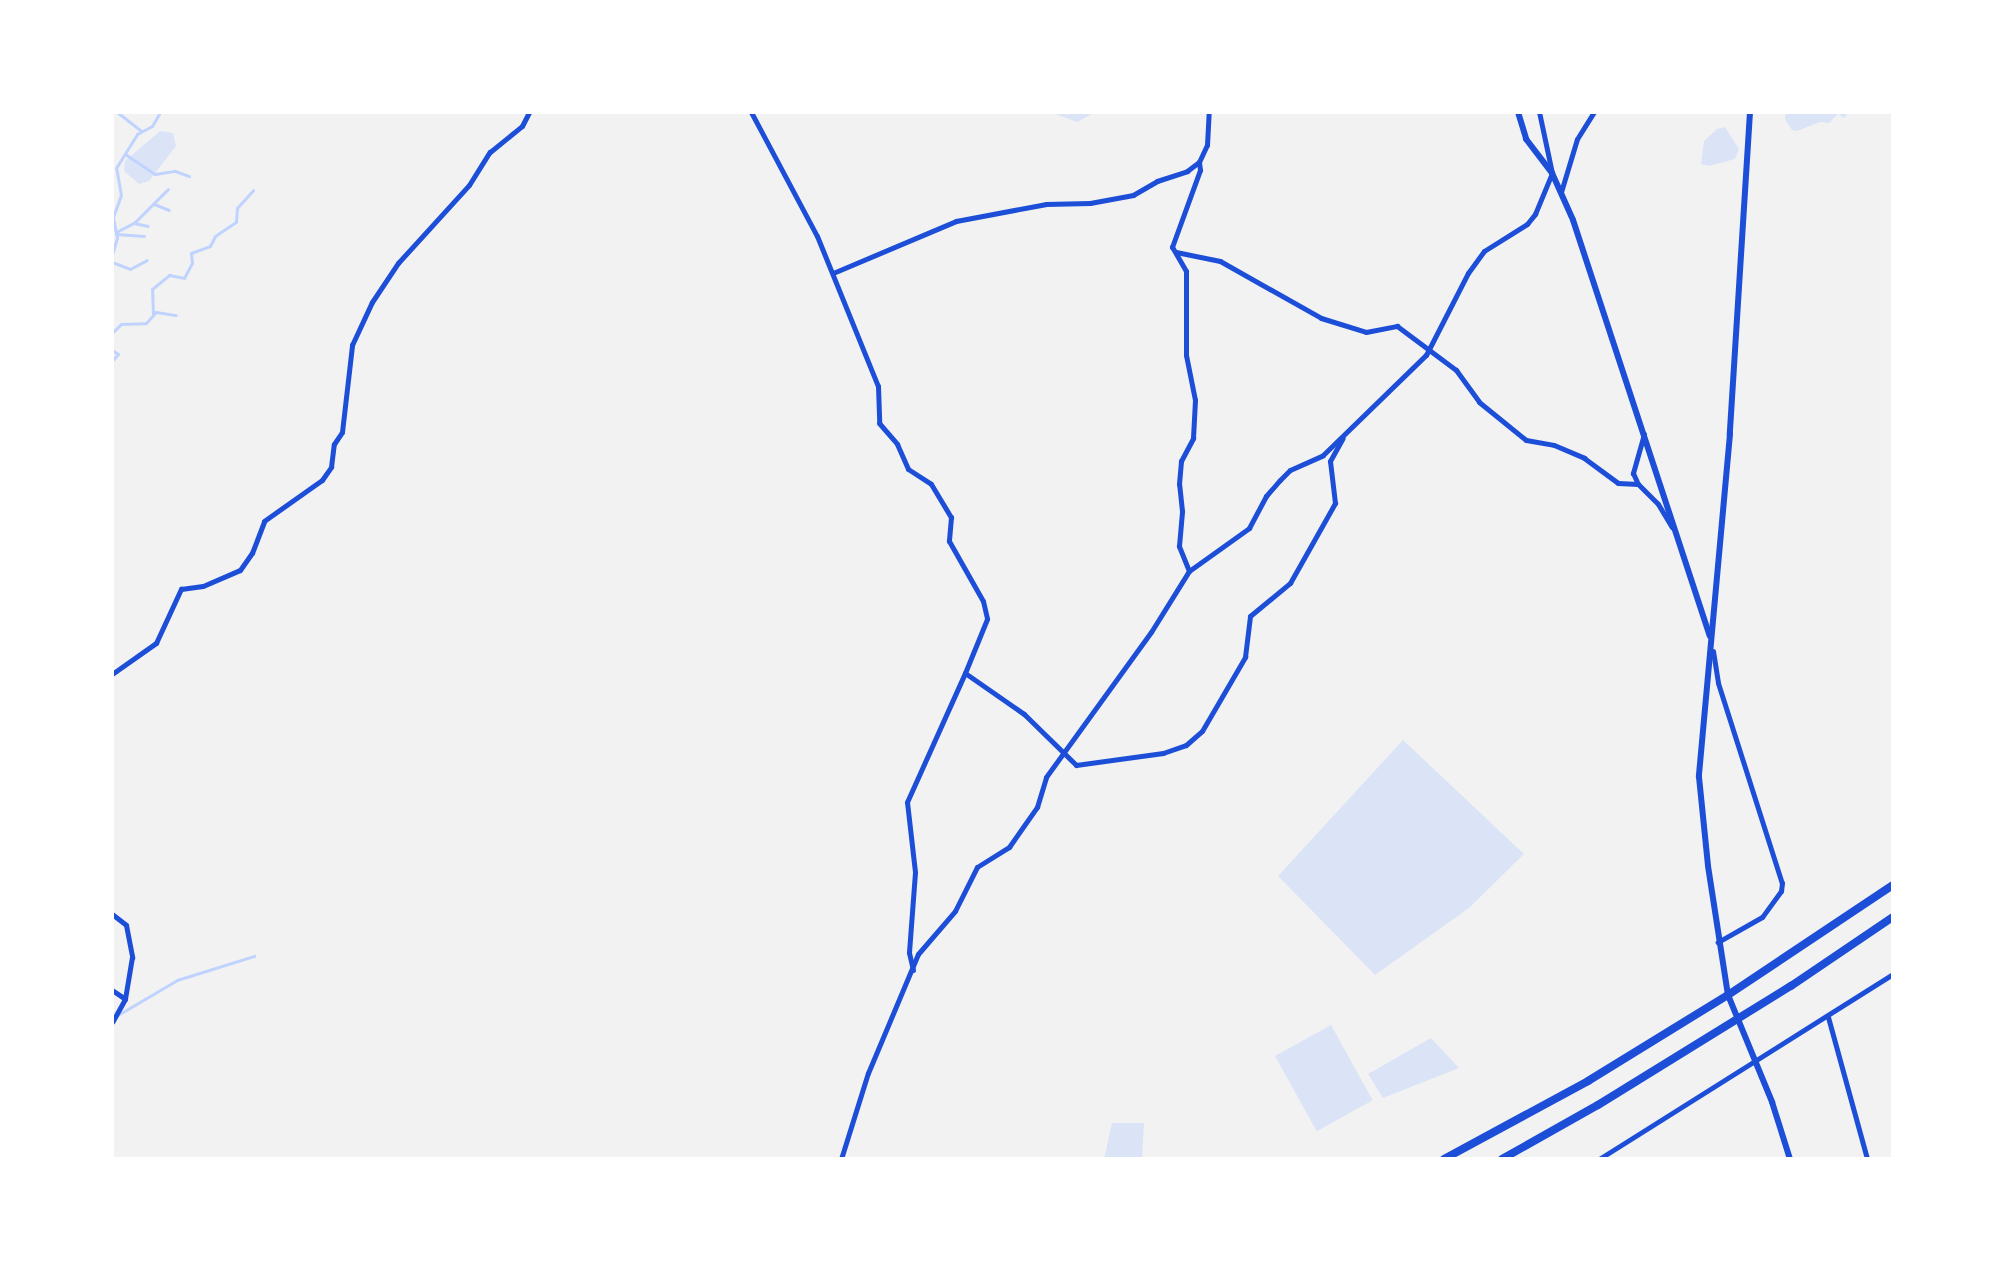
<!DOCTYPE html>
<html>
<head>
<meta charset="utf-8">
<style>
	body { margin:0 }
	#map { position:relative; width:2005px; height:1271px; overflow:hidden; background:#f2f2f2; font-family:Roboto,sans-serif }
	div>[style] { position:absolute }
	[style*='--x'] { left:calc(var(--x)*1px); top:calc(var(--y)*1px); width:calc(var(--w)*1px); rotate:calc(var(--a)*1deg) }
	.green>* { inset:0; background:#dbe4f7; transform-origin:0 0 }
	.stream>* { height:3px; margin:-1.5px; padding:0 1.5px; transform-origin:1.5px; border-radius:1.5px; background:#bfd3fe }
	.minor>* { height:5px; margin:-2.5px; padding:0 2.5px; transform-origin:2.5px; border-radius:2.5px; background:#1d4ed8 }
	.tertiary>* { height:6px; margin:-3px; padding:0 3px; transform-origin:3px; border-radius:3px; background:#1d4ed8 }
	.trunk>* { height:8px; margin:-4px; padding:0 4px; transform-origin:4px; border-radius:4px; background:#1d4ed8 }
	span { translate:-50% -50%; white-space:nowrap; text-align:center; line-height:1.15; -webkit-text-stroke:6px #fff; paint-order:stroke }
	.frame { position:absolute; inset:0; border:114px solid #fff; pointer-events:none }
</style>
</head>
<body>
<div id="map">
	<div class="green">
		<i style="clip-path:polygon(1050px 112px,1096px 112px,1077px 122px)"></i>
		<i style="clip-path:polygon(1786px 112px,1849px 112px,1844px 118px,1838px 114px,1829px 123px,1820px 122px,1797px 131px,1792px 130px,1785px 119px)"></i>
		<i style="clip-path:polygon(1725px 127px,1739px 149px,1735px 159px,1709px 166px,1701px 164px,1704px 141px,1717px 129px)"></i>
		<i style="clip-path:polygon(160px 131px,173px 133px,176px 146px,149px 181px,139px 184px,124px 171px,125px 161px)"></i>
		<i style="clip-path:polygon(1403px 740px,1524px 854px,1469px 908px,1375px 975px,1278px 876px)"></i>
		<i style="left:1331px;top:1025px;width:86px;height:64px;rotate:61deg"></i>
		<i style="clip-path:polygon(1431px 1038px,1459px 1068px,1383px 1098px,1368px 1074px)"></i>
		<i style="clip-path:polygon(1112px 1123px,1144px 1123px,1142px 1159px,1104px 1159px)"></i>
	</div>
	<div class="stream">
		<i style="--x:117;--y:112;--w:31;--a:38"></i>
		<i style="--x:125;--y:154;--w:36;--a:34"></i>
		<i style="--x:155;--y:174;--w:20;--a:-9"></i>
		<i style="--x:175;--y:171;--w:15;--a:20"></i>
		<i style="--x:154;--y:204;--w:16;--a:22"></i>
		<i style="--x:134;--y:223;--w:14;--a:12"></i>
		<i style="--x:116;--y:232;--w:20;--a:-27"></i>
		<i style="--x:134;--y:223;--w:48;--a:-45"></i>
		<i style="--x:116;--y:234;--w:28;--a:4"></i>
		<i style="--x:112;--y:255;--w:18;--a:-74"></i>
		<i style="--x:117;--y:238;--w:21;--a:-101"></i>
		<i style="--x:113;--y:217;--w:23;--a:-70"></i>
		<i style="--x:121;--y:195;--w:27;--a:-100"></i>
		<i style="--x:116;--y:168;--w:40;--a:-58"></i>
		<i style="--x:137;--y:134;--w:17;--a:-28"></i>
		<i style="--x:152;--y:126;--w:16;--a:-60"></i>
		<i style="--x:112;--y:262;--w:19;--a:21"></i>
		<i style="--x:130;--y:269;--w:19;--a:-28"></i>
		<i style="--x:153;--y:315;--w:26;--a:-92"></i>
		<i style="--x:152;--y:289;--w:22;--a:-39"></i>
		<i style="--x:169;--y:275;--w:15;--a:11"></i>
		<i style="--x:184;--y:278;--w:17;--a:-62"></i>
		<i style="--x:192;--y:263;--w:10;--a:-96"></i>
		<i style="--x:191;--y:253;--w:20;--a:-20"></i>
		<i style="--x:210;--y:246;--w:11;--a:-63"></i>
		<i style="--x:215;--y:236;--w:25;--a:-34"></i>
		<i style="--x:236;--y:222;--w:14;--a:-86"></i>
		<i style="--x:237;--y:208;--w:24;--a:-48"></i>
		<i style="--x:112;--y:333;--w:13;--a:-45"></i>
		<i style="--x:121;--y:324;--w:25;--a:-2"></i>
		<i style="--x:146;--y:323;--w:15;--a:-48"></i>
		<i style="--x:156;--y:312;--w:20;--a:9"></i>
		<i style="--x:112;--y:350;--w:7;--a:34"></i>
		<i style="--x:118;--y:354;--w:9;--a:131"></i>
		<i style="--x:116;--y:1016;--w:71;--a:-30.5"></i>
		<i style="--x:177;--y:980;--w:81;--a:-17.3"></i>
	</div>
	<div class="minor">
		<i style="--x:751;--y:112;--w:140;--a:62"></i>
		<i style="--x:817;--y:236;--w:162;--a:67.9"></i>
		<i style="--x:878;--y:386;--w:37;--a:88"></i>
		<i style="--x:879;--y:423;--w:28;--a:49"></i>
		<i style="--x:897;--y:444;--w:27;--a:66"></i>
		<i style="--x:908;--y:469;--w:27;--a:33"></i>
		<i style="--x:931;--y:484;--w:39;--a:59"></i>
		<i style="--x:951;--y:517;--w:24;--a:95"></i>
		<i style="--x:949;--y:541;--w:69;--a:60.5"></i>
		<i style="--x:983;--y:601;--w:18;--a:77"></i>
		<i style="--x:987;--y:619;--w:58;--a:112.2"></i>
		<i style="--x:965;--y:673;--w:72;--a:34.8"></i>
		<i style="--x:1024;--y:714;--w:73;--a:44.4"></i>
		<i style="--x:1076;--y:765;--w:88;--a:-7.9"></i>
		<i style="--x:1163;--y:753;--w:24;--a:-19"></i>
		<i style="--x:1186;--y:745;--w:21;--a:-41"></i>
		<i style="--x:1202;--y:731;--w:86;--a:-59.8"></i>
		<i style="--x:1245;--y:657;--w:41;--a:-83"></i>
		<i style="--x:1250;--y:616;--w:52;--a:-39.5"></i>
		<i style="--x:1290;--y:583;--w:92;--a:-60.6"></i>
		<i style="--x:1335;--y:503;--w:42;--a:-96.8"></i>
		<i style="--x:1330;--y:461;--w:26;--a:-61"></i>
		<i style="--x:1561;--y:192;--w:55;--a:-73.2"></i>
		<i style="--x:1577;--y:139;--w:32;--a:-58"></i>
		<i style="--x:1176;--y:252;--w:45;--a:11.6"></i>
		<i style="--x:1220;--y:261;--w:116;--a:29.4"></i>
		<i style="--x:1321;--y:318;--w:47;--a:17.3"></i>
		<i style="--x:1366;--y:332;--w:32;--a:-11"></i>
		<i style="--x:1397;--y:326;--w:74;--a:36.7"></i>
		<i style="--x:1456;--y:370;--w:39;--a:54"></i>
		<i style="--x:1479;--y:402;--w:60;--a:39"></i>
		<i style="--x:1526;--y:440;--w:28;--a:10"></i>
		<i style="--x:1554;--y:445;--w:33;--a:23"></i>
		<i style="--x:1584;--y:458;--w:42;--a:36.3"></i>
		<i style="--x:1618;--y:483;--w:20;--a:3"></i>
		<i style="--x:833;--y:273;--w:134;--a:-22.9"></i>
		<i style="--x:956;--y:221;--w:92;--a:-10.7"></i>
		<i style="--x:1046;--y:204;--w:44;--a:-1.3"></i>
		<i style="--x:1090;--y:203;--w:44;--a:-10.5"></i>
		<i style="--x:1133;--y:195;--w:28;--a:-30"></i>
		<i style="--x:1157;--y:181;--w:32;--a:-18"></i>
		<i style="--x:1187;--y:171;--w:15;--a:-37"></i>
		<i style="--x:1199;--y:162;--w:19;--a:-65"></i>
		<i style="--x:1207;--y:145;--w:33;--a:-87"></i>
		<i style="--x:1644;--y:434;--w:41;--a:105.8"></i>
		<i style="--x:1633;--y:473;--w:12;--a:66"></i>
		<i style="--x:1638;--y:484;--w:28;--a:45"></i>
		<i style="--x:1658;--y:504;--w:27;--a:59"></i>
		<i style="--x:1189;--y:571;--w:27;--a:-112"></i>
		<i style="--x:1179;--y:546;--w:35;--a:-85"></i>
		<i style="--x:1182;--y:511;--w:27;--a:-96"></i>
		<i style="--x:1179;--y:484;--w:23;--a:-85"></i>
		<i style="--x:1181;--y:461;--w:26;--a:-62"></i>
		<i style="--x:1193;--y:438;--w:38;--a:-87"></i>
		<i style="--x:1195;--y:400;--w:46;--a:-101.3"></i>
		<i style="--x:1186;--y:355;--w:84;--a:-90"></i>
		<i style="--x:1186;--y:271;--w:28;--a:-120"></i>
		<i style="--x:1172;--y:247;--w:82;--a:-70"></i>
		<i style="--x:1200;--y:170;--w:8;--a:-97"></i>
		<i style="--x:1713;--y:651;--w:32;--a:81"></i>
		<i style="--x:1718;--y:683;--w:210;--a:72.3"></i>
		<i style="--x:1782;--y:883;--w:8;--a:97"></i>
		<i style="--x:1781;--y:891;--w:32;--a:126"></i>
		<i style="--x:1762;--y:917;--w:51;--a:150.4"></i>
		<i style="--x:112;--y:674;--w:54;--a:-35.2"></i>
		<i style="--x:156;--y:643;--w:60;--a:-65.2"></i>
		<i style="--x:181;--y:589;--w:22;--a:-8"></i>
		<i style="--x:203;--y:586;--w:40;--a:-23.4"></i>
		<i style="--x:240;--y:570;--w:21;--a:-55"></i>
		<i style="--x:252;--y:553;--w:34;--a:-69"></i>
		<i style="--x:264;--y:521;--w:71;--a:-35.3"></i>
		<i style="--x:322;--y:480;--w:16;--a:-55"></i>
		<i style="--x:331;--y:467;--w:23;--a:-83"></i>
		<i style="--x:334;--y:444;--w:14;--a:-56"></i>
		<i style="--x:342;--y:432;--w:88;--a:-83.4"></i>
		<i style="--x:352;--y:345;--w:47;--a:-65.1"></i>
		<i style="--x:372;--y:302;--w:47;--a:-56.3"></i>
		<i style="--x:398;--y:263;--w:105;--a:-47.7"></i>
		<i style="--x:469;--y:185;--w:39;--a:-58"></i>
		<i style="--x:490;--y:152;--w:41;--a:-39.1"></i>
		<i style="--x:522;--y:126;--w:16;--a:-63"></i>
		<i style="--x:112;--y:914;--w:18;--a:38"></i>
		<i style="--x:126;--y:925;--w:33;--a:79"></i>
		<i style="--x:132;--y:957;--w:43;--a:99.5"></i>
		<i style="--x:125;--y:999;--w:26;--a:119"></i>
		<i style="--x:913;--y:970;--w:18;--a:-103"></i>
		<i style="--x:909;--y:952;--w:80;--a:-85.7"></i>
		<i style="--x:915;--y:872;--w:70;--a:-96.5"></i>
		<i style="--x:907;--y:802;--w:141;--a:-65.8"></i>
		<i style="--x:112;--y:990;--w:14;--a:34"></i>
		<i style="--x:1828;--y:1017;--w:147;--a:74.6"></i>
		<i style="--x:841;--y:1159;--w:90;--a:-72.6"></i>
		<i style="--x:868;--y:1073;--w:129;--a:-67.2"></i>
		<i style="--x:918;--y:954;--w:57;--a:-49.3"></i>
		<i style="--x:955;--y:911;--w:49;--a:-63.4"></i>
		<i style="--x:977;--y:867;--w:38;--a:-32"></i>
		<i style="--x:1009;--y:847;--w:49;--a:-55"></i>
		<i style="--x:1037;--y:807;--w:31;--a:-73"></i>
		<i style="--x:1046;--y:777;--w:179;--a:-54.1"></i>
		<i style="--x:1151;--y:632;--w:72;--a:-58.1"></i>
		<i style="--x:1189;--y:571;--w:74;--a:-35.6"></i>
		<i style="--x:1249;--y:528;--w:36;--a:-62"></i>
		<i style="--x:1266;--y:496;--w:21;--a:-49"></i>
		<i style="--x:1280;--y:480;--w:14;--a:-45"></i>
		<i style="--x:1290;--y:470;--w:36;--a:-24"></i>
		<i style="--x:1323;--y:455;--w:144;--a:-44.2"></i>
		<i style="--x:1426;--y:355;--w:92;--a:-62.9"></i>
		<i style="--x:1468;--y:273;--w:27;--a:-54"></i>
		<i style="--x:1484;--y:251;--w:51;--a:-32.1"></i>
		<i style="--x:1527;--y:224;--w:13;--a:-51"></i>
		<i style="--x:1535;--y:214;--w:44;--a:-67.5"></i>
		<i style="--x:1552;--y:173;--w:62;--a:-102"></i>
		<i style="--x:1599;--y:1159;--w:347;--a:-32.2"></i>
	</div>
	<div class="tertiary">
		<i style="--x:1518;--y:112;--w:28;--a:73"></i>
		<i style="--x:1526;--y:139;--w:43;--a:52.6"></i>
		<i style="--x:1552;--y:173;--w:51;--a:65.9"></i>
		<i style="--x:1573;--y:220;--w:438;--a:71.8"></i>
		<i style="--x:1750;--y:112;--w:323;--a:93.6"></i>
		<i style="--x:1730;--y:434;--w:344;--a:95.2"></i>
		<i style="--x:1699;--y:777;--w:89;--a:84.2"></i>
		<i style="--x:1708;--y:866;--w:131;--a:81.2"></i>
		<i style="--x:1728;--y:995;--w:116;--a:67.6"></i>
		<i style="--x:1772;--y:1102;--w:60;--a:72.5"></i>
	</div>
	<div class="trunk">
		<i style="--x:1444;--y:1159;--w:164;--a:-28.4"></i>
		<i style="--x:1588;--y:1081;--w:164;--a:-31.6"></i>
		<i style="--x:1728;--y:995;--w:198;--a:-33.7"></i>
		<i style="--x:1502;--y:1159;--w:110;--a:-29.4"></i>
		<i style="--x:1598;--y:1105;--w:227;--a:-31.7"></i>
		<i style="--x:1791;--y:986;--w:123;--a:-34.1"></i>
	</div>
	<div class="frame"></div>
</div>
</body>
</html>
